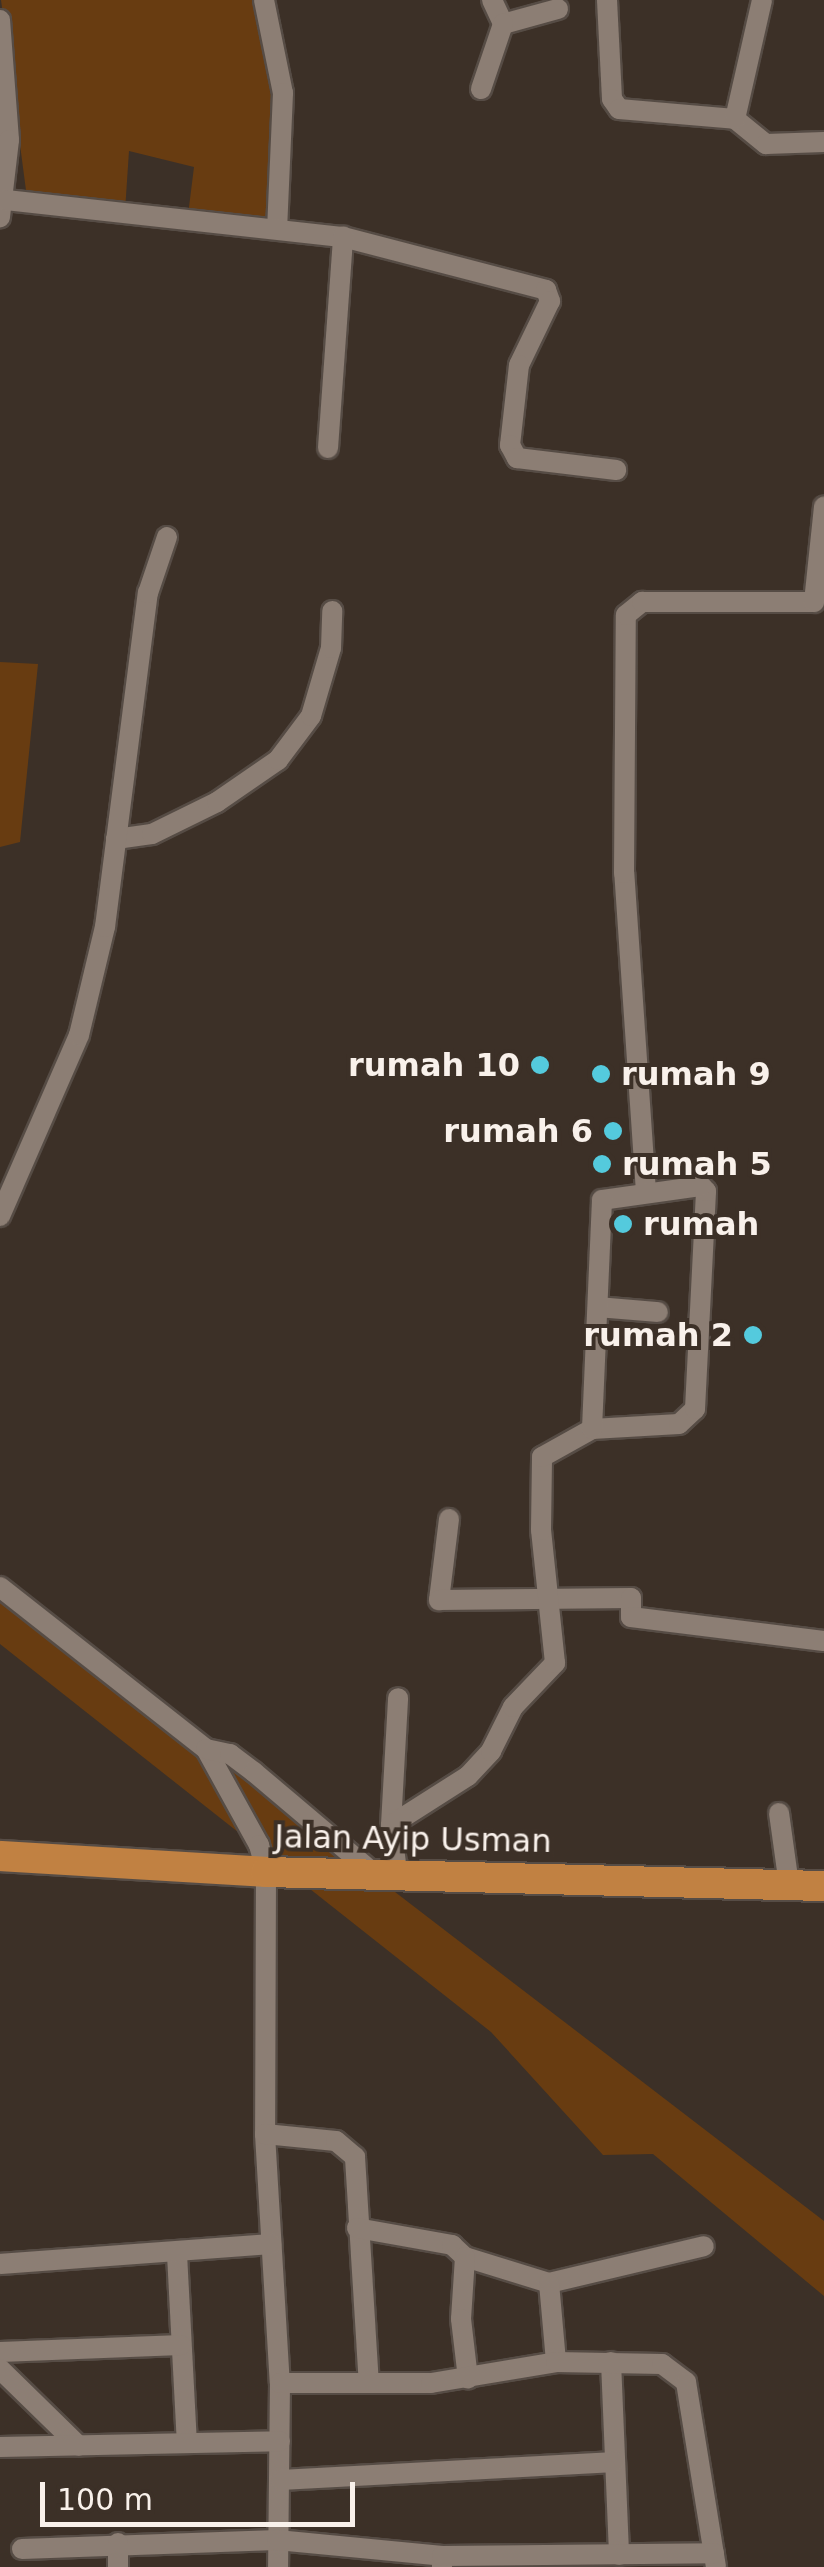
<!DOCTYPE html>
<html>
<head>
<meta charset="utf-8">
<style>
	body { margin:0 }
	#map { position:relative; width:824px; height:2567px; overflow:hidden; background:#3c3027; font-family:"DejaVu Sans",sans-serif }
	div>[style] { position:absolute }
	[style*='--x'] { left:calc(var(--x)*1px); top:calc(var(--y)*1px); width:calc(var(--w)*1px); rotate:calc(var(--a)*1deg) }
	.green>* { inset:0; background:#683c11 }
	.roads { filter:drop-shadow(2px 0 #564c45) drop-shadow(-2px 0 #564c45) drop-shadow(0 2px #564c45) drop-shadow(0 -2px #564c45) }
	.minor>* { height:20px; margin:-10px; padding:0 10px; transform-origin:10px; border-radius:10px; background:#8c7e74 }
	.primary>* { height:30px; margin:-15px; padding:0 15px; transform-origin:15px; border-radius:15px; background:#c18142 }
	.dots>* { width:28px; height:28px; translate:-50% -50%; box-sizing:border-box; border:5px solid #3c3027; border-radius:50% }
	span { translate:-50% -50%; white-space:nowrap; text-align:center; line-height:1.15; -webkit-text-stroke:8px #3c3027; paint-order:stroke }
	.poi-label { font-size:32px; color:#f9f1eb; font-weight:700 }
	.right { translate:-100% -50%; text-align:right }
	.left { translate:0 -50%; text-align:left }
	.street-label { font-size:32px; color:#f9f1eb }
	.scale { position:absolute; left:40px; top:2482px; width:315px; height:45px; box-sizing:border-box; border:5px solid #f9f1eb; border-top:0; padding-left:12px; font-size:30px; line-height:35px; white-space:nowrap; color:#f9f1eb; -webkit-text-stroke:8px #3c3027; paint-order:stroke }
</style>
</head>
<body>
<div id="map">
	<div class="green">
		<i style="clip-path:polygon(1px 0,255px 0,281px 155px,274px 236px,188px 215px,194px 167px,129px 151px,125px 211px,27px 198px)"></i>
		<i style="clip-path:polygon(0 662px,38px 664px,20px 842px,0 847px)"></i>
		<i style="clip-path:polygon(0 1589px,824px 2221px,824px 2296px,653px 2154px,603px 2155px,491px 2032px,0 1644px)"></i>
	</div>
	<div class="roads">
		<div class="minor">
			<i style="--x:264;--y:0;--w:95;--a:78.5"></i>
			<i style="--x:283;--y:93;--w:136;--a:92.5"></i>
			<i style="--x:492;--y:0;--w:26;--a:65"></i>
			<i style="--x:503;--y:24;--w:57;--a:-15.3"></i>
			<i style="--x:607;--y:0;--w:99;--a:87.1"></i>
			<i style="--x:612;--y:99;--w:12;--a:55"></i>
			<i style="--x:619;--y:109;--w:116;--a:4.9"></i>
			<i style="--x:735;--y:119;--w:40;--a:39"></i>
			<i style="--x:766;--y:144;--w:58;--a:-2"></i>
			<i style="--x:0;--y:20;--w:120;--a:85.7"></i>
			<i style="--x:9;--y:140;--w:78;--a:96.7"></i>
			<i style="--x:481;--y:89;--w:69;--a:-71.3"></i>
			<i style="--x:735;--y:119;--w:122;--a:-77.2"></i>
			<i style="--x:6;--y:200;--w:339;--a:6.3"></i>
			<i style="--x:343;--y:237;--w:210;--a:14.6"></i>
			<i style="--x:546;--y:290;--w:12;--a:70"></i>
			<i style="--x:550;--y:301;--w:71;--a:115.8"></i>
			<i style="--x:519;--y:365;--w:81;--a:96.4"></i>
			<i style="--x:510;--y:445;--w:15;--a:62"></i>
			<i style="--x:517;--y:458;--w:100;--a:6.9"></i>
			<i style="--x:328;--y:448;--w:212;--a:-85.9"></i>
			<i style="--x:116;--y:839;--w:36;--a:-8"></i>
			<i style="--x:152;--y:834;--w:72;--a:-26.2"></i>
			<i style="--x:217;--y:802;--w:74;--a:-34.5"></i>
			<i style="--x:278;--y:760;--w:55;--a:-53.1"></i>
			<i style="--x:311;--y:716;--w:71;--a:-73.6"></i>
			<i style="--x:331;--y:648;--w:37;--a:-88"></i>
			<i style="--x:646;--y:1192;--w:320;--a:-93.9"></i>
			<i style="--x:624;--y:873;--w:258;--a:-89.6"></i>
			<i style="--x:626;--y:615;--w:21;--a:-39"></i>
			<i style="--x:642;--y:602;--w:172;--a:0"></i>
			<i style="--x:814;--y:602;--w:96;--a:-84"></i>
			<i style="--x:0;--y:1216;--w:197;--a:-66.4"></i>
			<i style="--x:79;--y:1035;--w:111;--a:-76.5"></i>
			<i style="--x:105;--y:927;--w:337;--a:-82.7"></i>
			<i style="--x:148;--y:593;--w:59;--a:-71.3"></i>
			<i style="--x:598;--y:1307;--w:60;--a:4.8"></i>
			<i style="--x:449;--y:1519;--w:82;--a:97"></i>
			<i style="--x:439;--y:1600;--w:192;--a:-0.6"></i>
			<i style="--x:631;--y:1598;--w:19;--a:90"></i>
			<i style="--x:631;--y:1617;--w:194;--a:7.1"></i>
			<i style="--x:0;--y:1587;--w:262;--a:38.2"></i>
			<i style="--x:206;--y:1749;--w:110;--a:61.1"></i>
			<i style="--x:259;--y:1845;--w:28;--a:75"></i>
			<i style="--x:266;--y:1872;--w:262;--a:90.2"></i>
			<i style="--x:265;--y:2134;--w:249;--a:86.6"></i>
			<i style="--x:280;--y:2383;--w:184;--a:90.6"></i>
			<i style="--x:206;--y:1749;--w:25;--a:12"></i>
			<i style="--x:230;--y:1754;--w:30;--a:37"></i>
			<i style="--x:254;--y:1772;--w:152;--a:40.2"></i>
			<i style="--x:779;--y:1813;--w:73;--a:82.1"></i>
			<i style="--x:391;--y:1825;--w:127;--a:-86.8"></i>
			<i style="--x:397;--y:1871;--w:46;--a:-97.4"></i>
			<i style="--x:391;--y:1825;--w:91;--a:-32.5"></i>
			<i style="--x:468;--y:1776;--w:34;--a:-47"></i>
			<i style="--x:491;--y:1751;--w:49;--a:-63.4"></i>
			<i style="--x:513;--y:1707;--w:61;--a:-46.3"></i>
			<i style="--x:555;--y:1663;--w:134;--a:-96"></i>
			<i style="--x:541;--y:1530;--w:73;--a:-89.2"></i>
			<i style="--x:542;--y:1457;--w:57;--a:-29.2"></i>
			<i style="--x:592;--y:1429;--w:87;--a:-3.3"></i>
			<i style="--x:679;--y:1424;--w:22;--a:-43"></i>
			<i style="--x:695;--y:1409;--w:218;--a:-87.1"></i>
			<i style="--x:706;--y:1191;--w:7;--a:-135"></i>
			<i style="--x:701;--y:1186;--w:100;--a:172"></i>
			<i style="--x:602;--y:1200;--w:229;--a:92.5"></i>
			<i style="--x:265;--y:2134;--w:71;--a:5.6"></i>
			<i style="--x:336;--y:2141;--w:25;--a:40"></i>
			<i style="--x:355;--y:2157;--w:226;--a:86.5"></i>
			<i style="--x:357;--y:2228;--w:97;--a:10.1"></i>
			<i style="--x:452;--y:2245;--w:18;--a:43"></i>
			<i style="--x:465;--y:2257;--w:88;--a:17.2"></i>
			<i style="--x:549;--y:2283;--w:159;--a:-13.4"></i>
			<i style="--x:177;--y:2254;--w:189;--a:87"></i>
			<i style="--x:465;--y:2257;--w:62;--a:93.7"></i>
			<i style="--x:461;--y:2319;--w:60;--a:83.3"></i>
			<i style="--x:0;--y:2264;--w:272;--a:-4.2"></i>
			<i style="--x:549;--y:2283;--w:79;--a:84.9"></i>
			<i style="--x:0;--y:2352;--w:181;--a:-2.2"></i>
			<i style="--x:611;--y:2362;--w:193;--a:87.6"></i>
			<i style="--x:0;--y:2369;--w:110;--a:44.3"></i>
			<i style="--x:280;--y:2383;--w:151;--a:0"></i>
			<i style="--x:431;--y:2383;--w:127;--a:-9.5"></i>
			<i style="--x:556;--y:2362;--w:106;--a:1.1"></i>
			<i style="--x:662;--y:2364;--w:30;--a:37"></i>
			<i style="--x:686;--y:2382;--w:187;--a:80.8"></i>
			<i style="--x:0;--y:2447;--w:280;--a:-1.2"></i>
			<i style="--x:281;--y:2480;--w:334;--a:-3.1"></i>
			<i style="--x:22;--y:2549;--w:255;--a:-2"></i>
			<i style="--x:277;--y:2540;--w:166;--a:5.5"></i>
			<i style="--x:442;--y:2556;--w:11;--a:90"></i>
			<i style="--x:442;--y:2556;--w:272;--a:-0.6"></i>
			<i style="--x:118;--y:2567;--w:24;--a:-90"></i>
		</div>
		<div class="primary">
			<i style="--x:0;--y:1856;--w:266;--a:3.4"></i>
			<i style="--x:266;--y:1872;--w:558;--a:1.44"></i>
		</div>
	</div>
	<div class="dots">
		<i style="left:540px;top:1065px;background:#54cadd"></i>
		<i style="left:601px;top:1074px;background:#54cadd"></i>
		<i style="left:613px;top:1131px;background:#54cadd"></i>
		<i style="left:602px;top:1164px;background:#54cadd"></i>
		<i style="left:623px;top:1224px;background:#54cadd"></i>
		<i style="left:753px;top:1335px;background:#54cadd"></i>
	</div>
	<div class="poi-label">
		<span class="right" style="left:520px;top:1065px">rumah 10</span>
		<span class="left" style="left:621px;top:1074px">rumah 9</span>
		<span class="right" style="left:593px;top:1131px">rumah 6</span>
		<span class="left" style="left:622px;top:1164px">rumah 5</span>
		<span class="left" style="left:643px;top:1224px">rumah</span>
		<span class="right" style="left:733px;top:1335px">rumah 2</span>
	</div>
	<div class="street-label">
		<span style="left:413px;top:1839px;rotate:1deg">Jalan Ayip Usman</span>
	</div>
	<div class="scale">100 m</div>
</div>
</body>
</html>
